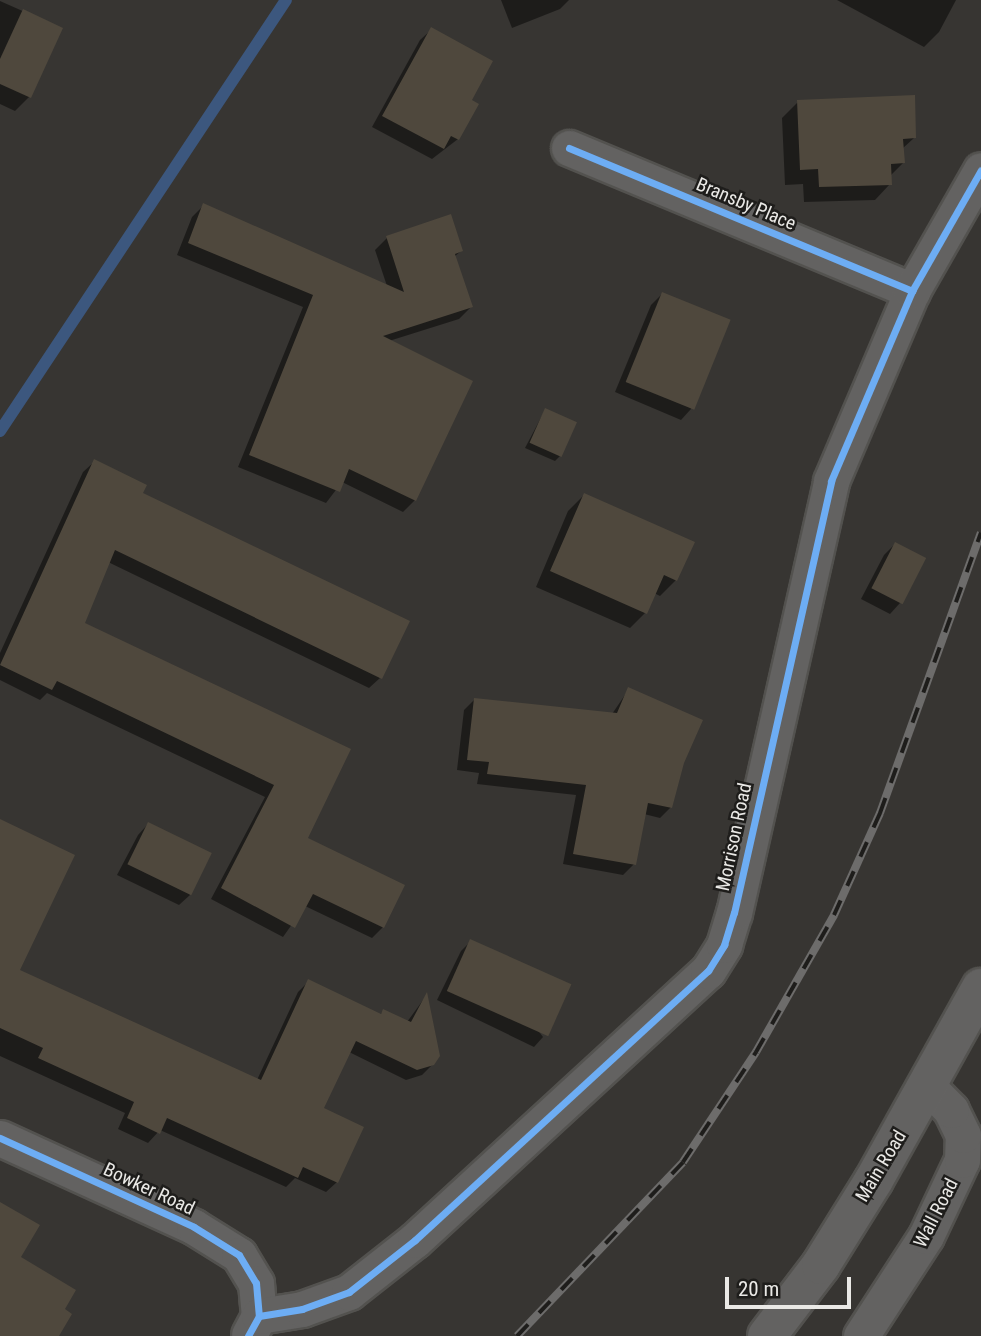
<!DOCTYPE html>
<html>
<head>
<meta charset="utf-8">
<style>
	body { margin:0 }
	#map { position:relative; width:981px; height:1336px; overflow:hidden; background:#373532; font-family:"Roboto Condensed",sans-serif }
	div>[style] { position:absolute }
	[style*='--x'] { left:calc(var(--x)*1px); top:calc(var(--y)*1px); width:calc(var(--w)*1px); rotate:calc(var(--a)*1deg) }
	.shadow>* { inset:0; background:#0007 }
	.stream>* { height:12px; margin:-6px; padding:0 6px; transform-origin:6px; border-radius:6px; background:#3c577e }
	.building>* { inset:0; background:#4f483d; transform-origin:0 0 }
	.roads { filter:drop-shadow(2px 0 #53524f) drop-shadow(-2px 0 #53524f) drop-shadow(0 2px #53524f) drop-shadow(0 -2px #53524f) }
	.street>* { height:35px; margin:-17.5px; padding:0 17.5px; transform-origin:17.5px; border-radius:17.5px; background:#636261 }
	.secondary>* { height:38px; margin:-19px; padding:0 19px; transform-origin:19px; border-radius:19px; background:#636261 }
	.rail>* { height:8px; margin-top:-4px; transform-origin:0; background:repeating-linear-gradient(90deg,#1e1d1b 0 16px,#6d6c6b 0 32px); box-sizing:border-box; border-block:2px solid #6d6c6b }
	.cycleway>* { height:7px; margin:-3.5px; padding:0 3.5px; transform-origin:3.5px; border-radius:3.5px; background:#6dadf4 }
	span { translate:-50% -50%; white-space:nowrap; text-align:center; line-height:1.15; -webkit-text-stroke:5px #1e1d1b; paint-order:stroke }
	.street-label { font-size:19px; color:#eae9e6 }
	.scale { position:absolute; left:725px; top:1277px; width:126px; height:32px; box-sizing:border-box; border:4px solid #eae9e6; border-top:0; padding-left:9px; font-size:21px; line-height:24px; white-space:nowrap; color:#eae9e6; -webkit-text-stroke:5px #1e1d1b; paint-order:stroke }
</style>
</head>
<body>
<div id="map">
	<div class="shadow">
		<i style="clip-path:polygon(501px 0,569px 0,560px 9px,512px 28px)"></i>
		<i style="clip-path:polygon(837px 0,956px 0,939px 32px,924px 47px)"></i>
		<i style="clip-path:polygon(0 1px,61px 28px,29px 97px,15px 111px,0 104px)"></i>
		<i style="clip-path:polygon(431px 30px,469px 101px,458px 139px,432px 159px,372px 127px,420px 40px)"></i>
		<i style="clip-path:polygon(798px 102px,914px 138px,902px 149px,903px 163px,890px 176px,890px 184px,875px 200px,804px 202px,803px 184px,785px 185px,782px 118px)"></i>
		<i style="clip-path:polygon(204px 205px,387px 286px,375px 250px,387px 238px,461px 251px,454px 257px,471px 307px,459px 319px,389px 341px,415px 500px,403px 512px,342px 482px,326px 503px,238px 467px,303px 307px,177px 255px,192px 217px)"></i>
		<i style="clip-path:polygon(662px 294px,691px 409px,681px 420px,615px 392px,651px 305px)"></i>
		<i style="clip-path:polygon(545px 410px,560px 456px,555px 461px,525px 448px)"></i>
		<i style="clip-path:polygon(94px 462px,380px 678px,369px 688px,108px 562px,82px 624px,348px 750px,305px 839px,383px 927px,372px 938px,305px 906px,283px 937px,211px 899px,265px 797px,47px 693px,40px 700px,0 680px,0 653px,83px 472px)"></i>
		<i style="clip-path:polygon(584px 495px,676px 580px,660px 596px,654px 593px,645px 613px,630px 628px,536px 587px,568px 511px)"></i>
		<i style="clip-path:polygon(895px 544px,900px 603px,890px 614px,861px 599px,884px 555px)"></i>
		<i style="clip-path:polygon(629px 689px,682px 763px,671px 807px,660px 818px,644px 814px,634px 864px,623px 875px,563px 864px,576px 795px,477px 784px,479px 773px,457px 770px,464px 710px,475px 699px,612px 714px)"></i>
		<i style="clip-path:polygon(148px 824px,190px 895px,179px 905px,117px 875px,138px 835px)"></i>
		<i style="clip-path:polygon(0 830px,17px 970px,257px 1080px,298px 992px,308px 982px,380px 1015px,383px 1011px,407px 1022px,426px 996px,433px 1064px,422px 1075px,406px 1080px,349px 1052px,322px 1109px,337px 1182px,326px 1192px,295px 1178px,286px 1187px,160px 1130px,148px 1143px,118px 1129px,125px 1113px,0 1056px)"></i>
		<i style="clip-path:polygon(471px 941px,543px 1037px,534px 1047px,437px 1000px,461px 951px)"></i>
	</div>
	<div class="stream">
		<i style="--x:0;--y:431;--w:517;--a:-56.43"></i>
	</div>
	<div class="building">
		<i style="clip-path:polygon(23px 9px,63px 28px,31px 98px,0 84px,0 59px)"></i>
		<i style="clip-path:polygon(431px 27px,493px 61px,472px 100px,479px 104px,459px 140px,451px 136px,444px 149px,382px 116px)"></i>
		<i style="clip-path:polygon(915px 95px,916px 138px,903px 139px,905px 163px,891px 164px,892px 185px,819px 187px,818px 169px,800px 170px,797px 100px)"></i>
		<i style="clip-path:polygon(203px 203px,404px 292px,386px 236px,451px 214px,463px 251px,455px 254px,473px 307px,383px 336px,473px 381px,416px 501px,349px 469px,340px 492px,249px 455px,313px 295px,188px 243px)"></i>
		<i style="left:662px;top:292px;width:74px;height:97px;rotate:22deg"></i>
		<i style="left:545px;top:408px;width:35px;height:38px;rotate:24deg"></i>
		<i style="clip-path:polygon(94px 459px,147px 485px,143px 493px,410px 621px,382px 679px,115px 550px,85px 623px,351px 749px,308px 838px,405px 885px,384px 928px,313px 894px,295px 928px,221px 888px,274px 785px,57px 681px,52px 690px,0 665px)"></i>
		<i style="clip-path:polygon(584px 493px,695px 542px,677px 581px,664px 575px,647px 614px,550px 571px)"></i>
		<i style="left:895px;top:542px;width:35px;height:52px;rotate:27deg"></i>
		<i style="clip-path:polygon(628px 687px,703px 720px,684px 763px,672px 808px,648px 803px,636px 865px,573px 854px,586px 785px,487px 774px,489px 762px,467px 760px,474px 698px,617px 713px)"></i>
		<i style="clip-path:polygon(0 819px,75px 855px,20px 970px,261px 1080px,308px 979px,381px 1014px,383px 1009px,411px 1022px,427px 992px,440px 1056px,434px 1065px,417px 1070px,356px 1041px,324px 1108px,364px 1127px,338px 1183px,303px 1167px,298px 1178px,167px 1118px,160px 1134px,127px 1118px,134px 1102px,38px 1058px,43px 1048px,0 1028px)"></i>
		<i style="left:148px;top:822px;width:71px;height:47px;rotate:26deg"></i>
		<i style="left:470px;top:939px;width:111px;height:57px;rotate:24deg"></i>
		<i style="clip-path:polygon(0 1202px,40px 1225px,21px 1257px,76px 1290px,65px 1309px,72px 1314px,59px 1336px,0 1336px)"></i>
	</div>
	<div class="roads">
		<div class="street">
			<i style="--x:569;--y:148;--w:372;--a:22.6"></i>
			<i style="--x:0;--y:1138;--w:213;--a:24.6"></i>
			<i style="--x:194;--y:1227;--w:53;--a:31.9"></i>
			<i style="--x:239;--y:1255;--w:33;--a:59"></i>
			<i style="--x:256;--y:1283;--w:33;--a:85"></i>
			<i style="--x:259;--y:1316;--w:21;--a:118"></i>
			<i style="--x:259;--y:1316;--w:44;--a:-9.2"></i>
			<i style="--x:302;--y:1309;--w:50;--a:-19.9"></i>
			<i style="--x:349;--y:1292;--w:84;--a:-38.2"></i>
			<i style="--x:415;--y:1240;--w:398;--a:-42.6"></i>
			<i style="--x:708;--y:971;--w:31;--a:-58"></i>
			<i style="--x:724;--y:945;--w:34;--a:-73"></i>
			<i style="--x:734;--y:913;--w:443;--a:-77.3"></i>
			<i style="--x:831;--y:481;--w:207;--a:-66.9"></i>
			<i style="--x:912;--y:291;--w:139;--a:-60.3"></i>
			<i style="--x:861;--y:1336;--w:119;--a:-57"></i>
			<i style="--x:926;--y:1236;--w:84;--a:-64.7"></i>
			<i style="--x:962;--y:1160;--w:25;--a:-88"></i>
			<i style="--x:963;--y:1135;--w:28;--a:-116"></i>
			<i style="--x:951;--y:1110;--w:33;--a:-135"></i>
		</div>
		<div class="secondary">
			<i style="--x:767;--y:1336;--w:89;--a:-52.7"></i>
			<i style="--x:821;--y:1265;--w:100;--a:-58.1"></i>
			<i style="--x:874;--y:1180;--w:220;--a:-60.9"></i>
		</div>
	</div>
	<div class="rail">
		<i style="--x:517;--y:1336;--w:240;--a:-46.3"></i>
		<i style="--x:683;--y:1162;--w:132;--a:-56.4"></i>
		<i style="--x:756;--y:1052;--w:158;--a:-60.3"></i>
		<i style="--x:834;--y:915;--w:112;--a:-65.7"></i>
		<i style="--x:880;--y:813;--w:298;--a:-70.2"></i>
	</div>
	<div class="cycleway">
		<i style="--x:569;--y:148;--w:372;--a:22.6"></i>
		<i style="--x:0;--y:1138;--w:213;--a:24.6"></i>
		<i style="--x:194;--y:1227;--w:53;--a:31.9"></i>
		<i style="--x:239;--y:1255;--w:33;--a:59"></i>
		<i style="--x:256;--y:1283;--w:33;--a:85"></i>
		<i style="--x:259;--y:1316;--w:23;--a:119"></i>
		<i style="--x:259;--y:1316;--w:44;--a:-9.2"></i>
		<i style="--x:302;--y:1309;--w:50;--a:-19.9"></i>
		<i style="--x:349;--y:1292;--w:84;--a:-38.2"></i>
		<i style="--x:415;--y:1240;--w:398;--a:-42.6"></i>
		<i style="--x:708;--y:971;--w:31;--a:-58"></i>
		<i style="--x:724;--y:945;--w:34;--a:-73"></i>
		<i style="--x:734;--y:913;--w:443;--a:-77.3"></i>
		<i style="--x:831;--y:481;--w:207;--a:-66.9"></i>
		<i style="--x:912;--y:291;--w:139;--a:-60.3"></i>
	</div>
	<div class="street-label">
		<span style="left:746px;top:204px;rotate:23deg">Bransby Place</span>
		<span style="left:734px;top:837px;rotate:-78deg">Morrison Road</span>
		<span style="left:881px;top:1166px;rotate:-59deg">Main Road</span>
		<span style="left:149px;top:1189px;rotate:25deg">Bowker Road</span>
		<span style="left:936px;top:1213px;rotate:-63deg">Wall Road</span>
	</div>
	<div class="scale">20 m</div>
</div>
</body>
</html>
